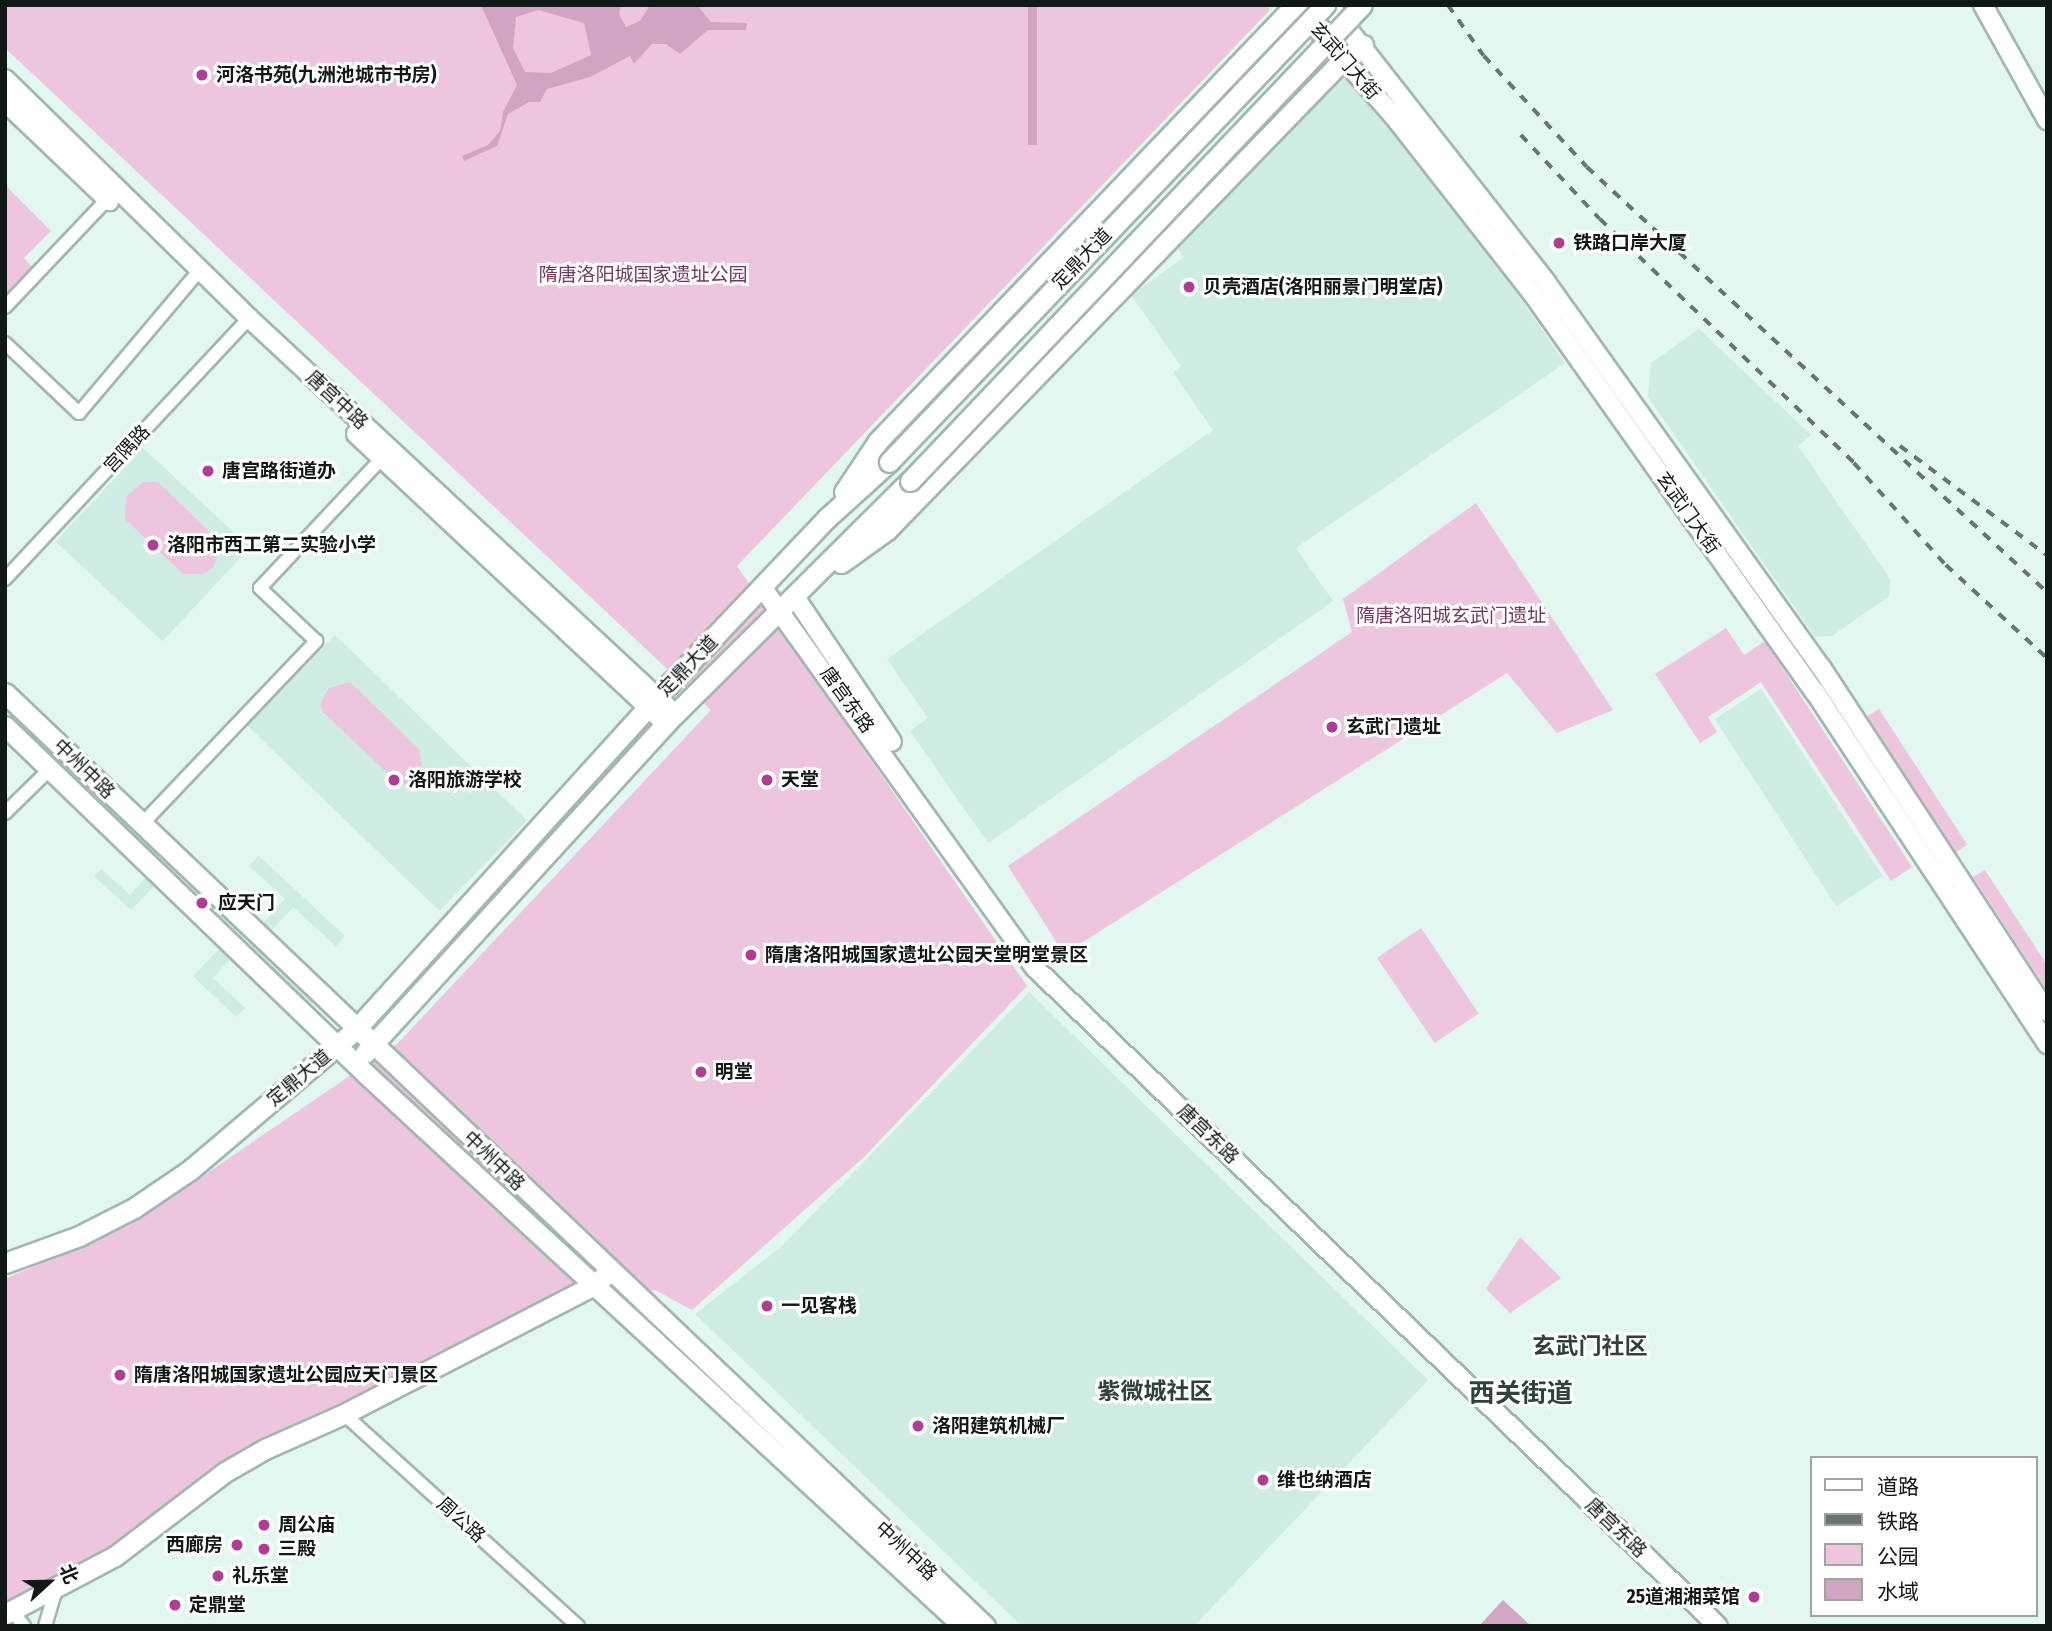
<!DOCTYPE html>
<html>
<head>
<meta charset="utf-8">
<style>
	body { margin:0 }
	#map { position:relative; width:2052px; height:1631px; overflow:hidden; background:#e1f7ef; font-family:"Fira Sans Condensed","Noto Sans SC",sans-serif }
	div>[style] { position:absolute }
	[style*='--x'] { left:calc(var(--x)*1px); top:calc(var(--y)*1px); width:calc(var(--w)*1px); rotate:calc(var(--a)*1deg) }
	.built>* { inset:0; background:#ceece1; transform-origin:0 0 }
	.green>* { inset:0; background:#eec5df; transform-origin:0 0 }
	.forest>* { inset:0; background:#d3a7c3 }
	.water>* { inset:0; background:#d1a5c1; transform-origin:0 0 }
	.roads { filter:drop-shadow(2px 0 #a2b7af) drop-shadow(-2px 0 #a2b7af) drop-shadow(0 2px #a2b7af) drop-shadow(0 -2px #a2b7af) }
	.street>* { height:12px; margin:-6px; padding:0 6px; transform-origin:6px; border-radius:6px; background:#fff }
	.secondary>* { height:18px; margin:-9px; padding:0 9px; transform-origin:9px; border-radius:9px; background:#fff }
	.primary>* { height:19px; margin:-9.5px; padding:0 9.5px; transform-origin:9.5px; border-radius:9.5px; background:#fff }
	.rail>* { height:3.5px; margin-top:-1.75px; transform-origin:0; background:repeating-linear-gradient(90deg,#677570 0 9px,transparent 0 18px) }
	.bridges { filter:drop-shadow(2px 0 #a2b7af) drop-shadow(-2px 0 #a2b7af) drop-shadow(0 2px #a2b7af) drop-shadow(0 -2px #a2b7af) }
	.primary-bridge>* { height:19px; margin:-9.5px; padding:0 9.5px; transform-origin:9.5px; border-radius:9.5px; background:#fff }
	.dots>* { width:19px; height:19px; translate:-50% -50%; box-sizing:border-box; border:4px solid #fff; border-radius:50% }
	span { translate:-50% -50%; white-space:nowrap; text-align:center; line-height:1.15; -webkit-text-stroke:6px #fff; paint-order:stroke }
	.street-label { font-size:19px; color:#111916 }
	.poi-label { font-size:19px; color:#111916; font-weight:700 }
	.left { translate:0 -50%; text-align:left }
	.right { translate:-100% -50%; text-align:right }
	.park-label { font-size:19px; color:#713960 }
	.quarter-label { font-size:23px; color:#2f413b; font-weight:700 }
	.district-label { font-size:26px; color:#2f413b; font-weight:700 }
	.frame { position:absolute; inset:0; border:7px solid #111916; pointer-events:none }
	.legend { position:absolute; left:1810px; top:1456px; width:228px; height:161px; box-sizing:border-box; background:#fff; border:2px solid #a0a3a2; margin:0; padding:9px 12px; list-style:none; font-size:21px; color:#111916 }
	.legend li { display:flex; align-items:center; gap:14px; height:35px }
	.legend b { width:35px; border:2px solid #a0a3a2 }
	.north { position:absolute; left:14px; top:1547px; width:70px; height:70px; -webkit-text-stroke:5px #fff; paint-order:stroke; rotate:68deg; font-size:19px; font-weight:700; line-height:28px; text-align:center; color:#111916 }
	.north::after { content:''; display:block; margin:auto; width:24px; height:32px; background:#111916; clip-path:polygon(50% 0,100% 100%,50% 72%,0 100%) }
</style>
</head>
<body>
<div id="map">
	<div class="built">
		<i style="clip-path:polygon(1345px 69px,1494px 260px,1565px 363px,1296px 548px,1333px 601px,988px 843px,910px 731px,928px 718px,887px 659px,1213px 430px,1173px 372px,1181px 366px,1131px 295px,1184px 257px,1176px 246px)"></i>
		<i style="clip-path:polygon(1699px 329px,1811px 435px,1798px 446px,1890px 579px,1889px 596px,1832px 636px,1815px 637px,1648px 397px,1651px 363px)"></i>
		<i style="left:143px;top:448px;width:146px;height:128px;rotate:43deg"></i>
		<i style="left:335px;top:635px;width:267px;height:126px;rotate:44deg"></i>
		<i style="left:1761px;top:689px;width:223px;height:55px;rotate:57deg"></i>
		<i style="clip-path:polygon(80px 771px,253px 934px,285px 899px,249px 866px,259px 856px,345px 936px,336px 946px,293px 907px,261px 942px,318px 996px,297px 1018px,232px 957px,213px 978px,245px 1008px,236px 1017px,193px 976px,221px 947px,156px 884px,131px 910px,94px 876px,101px 869px,130px 895px,147px 876px,60px 793px)"></i>
		<i style="clip-path:polygon(1029px 992px,1428px 1380px,1194px 1626px,1022px 1626px,695px 1314px,782px 1246px)"></i>
	</div>
	<div class="green">
		<i style="clip-path:polygon(5px 5px,1267px 5px,1270px 10px,737px 566px,1027px 986px,863px 1158px,692px 1310px,655px 1290px,557px 1298px,239px 1453px,138px 1525px,112px 1549px,5px 1604px,5px 1279px,98px 1238px,172px 1197px,398px 1043px,711px 710px,5px 48px)"></i>
		<i style="clip-path:polygon(7px 187px,51px 231px,24px 258px,34px 269px,5px 298px)"></i>
		<i style="clip-path:polygon(143px 482px,158px 482px,217px 539px,218px 555px,213px 568px,202px 574px,183px 574px,125px 519px,126px 497px)"></i>
		<i style="clip-path:polygon(1476px 503px,1613px 710px,1557px 733px,1507px 673px,1064px 954px,1008px 866px,1352px 632px,1343px 599px)"></i>
		<i style="clip-path:polygon(1726px 628px,1744px 655px,1765px 641px,1912px 867px,1891px 881px,1761px 682px,1708px 717px,1717px 732px,1700px 743px,1655px 674px)"></i>
		<i style="clip-path:polygon(350px 682px,419px 749px,422px 767px,413px 780px,401px 786px,322px 711px,321px 702px,329px 688px)"></i>
		<i style="left:1879px;top:709px;width:162px;height:14px;rotate:57deg"></i>
		<i style="clip-path:polygon(1985px 870px,2047px 965px,2047px 990px,1973px 877px)"></i>
		<i style="left:1421px;top:928px;width:103px;height:53px;rotate:56deg"></i>
		<i style="clip-path:polygon(1520px 1237px,1561px 1278px,1510px 1313px,1486px 1289px)"></i>
	</div>
	<div class="forest">
		<i style="clip-path:polygon(1503px 1600px,1531px 1626px,1479px 1626px)"></i>
	</div>
	<div class="water">
		<i style="clip-path:polygon(evenodd,481px 5px,621px 5px,619px 14px,626px 27px,640px 21px,650px 5px,697px 5px,711px 22px,747px 23px,746px 30px,708px 30px,680px 54px,666px 44px,652px 44px,634px 64px,630px 56px,590px 77px,547px 89px,540px 102px,529px 102px,508px 114px,497px 146px,464px 161px,462px 156px,488px 145px,500px 131px,503px 112px,517px 85px,481px 5px,538px 10px,584px 23px,591px 55px,551px 73px,525px 72px,513px 48px,516px 17px,538px 10px)"></i>
		<i style="left:1028px;top:5px;width:9px;height:140px"></i>
	</div>
	<div class="roads">
		<div class="street">
			<i style="--x:5;--y:307;--w:157;--a:-46.5"></i>
			<i style="--x:5;--y:343;--w:102;--a:43.4"></i>
			<i style="--x:79;--y:413;--w:187;--a:-49.8"></i>
			<i style="--x:5;--y:579;--w:357;--a:-46.9"></i>
			<i style="--x:5;--y:813;--w:63;--a:-44.4"></i>
			<i style="--x:142;--y:824;--w:253;--a:-46.4"></i>
			<i style="--x:316;--y:641;--w:77;--a:-136.6"></i>
			<i style="--x:260;--y:588;--w:178;--a:-46.8"></i>
			<i style="--x:344;--y:1414;--w:316;--a:42.2"></i>
			<i style="--x:12;--y:1611;--w:19;--a:51"></i>
			<i style="--x:45;--y:1626;--w:42;--a:-73.3"></i>
		</div>
		<div class="secondary">
			<i style="--x:1296;--y:5;--w:152;--a:48.7"></i>
			<i style="--x:1396;--y:119;--w:221;--a:52"></i>
			<i style="--x:1532;--y:293;--w:489;--a:54.7"></i>
			<i style="--x:1815;--y:692;--w:422;--a:56.6"></i>
			<i style="--x:1329;--y:5;--w:352;--a:51.9"></i>
			<i style="--x:1546;--y:282;--w:473;--a:54.5"></i>
			<i style="--x:1821;--y:667;--w:412;--a:56.8"></i>
			<i style="--x:1983;--y:5;--w:132;--a:60.9"></i>
			<i style="--x:5;--y:79;--w:342;--a:44.4"></i>
			<i style="--x:249;--y:318;--w:582;--a:42.91"></i>
			<i style="--x:5;--y:102;--w:144;--a:43.6"></i>
			<i style="--x:356;--y:434;--w:424;--a:43.1"></i>
			<i style="--x:762;--y:587;--w:469;--a:54.4"></i>
			<i style="--x:1035;--y:968;--w:948;--a:43.93"></i>
			<i style="--x:795;--y:597;--w:174;--a:56.2"></i>
		</div>
		<div class="primary">
			<i style="--x:844;--y:492;--w:61;--a:-56.3"></i>
			<i style="--x:878;--y:441;--w:603;--a:-46.28"></i>
			<i style="--x:841;--y:563;--w:57;--a:-35.7"></i>
			<i style="--x:887;--y:530;--w:645;--a:-45.88"></i>
			<i style="--x:1336;--y:67;--w:35;--a:-39"></i>
			<i style="--x:5;--y:693;--w:1353;--a:43.59"></i>
			<i style="--x:5;--y:726;--w:501;--a:43.95"></i>
			<i style="--x:366;--y:1074;--w:813;--a:42.76"></i>
			<i style="--x:365;--y:1053;--w:459;--a:-47.6"></i>
			<i style="--x:675;--y:714;--w:331;--a:-44.8"></i>
			<i style="--x:5;--y:1263;--w:79;--a:-20"></i>
			<i style="--x:79;--y:1236;--w:62;--a:-27"></i>
			<i style="--x:134;--y:1208;--w:68;--a:-34.2"></i>
			<i style="--x:190;--y:1170;--w:218;--a:-40.3"></i>
			<i style="--x:356;--y:1029;--w:448;--a:-47.8"></i>
			<i style="--x:657;--y:697;--w:247;--a:-46.5"></i>
			<i style="--x:827;--y:518;--w:84;--a:-42.1"></i>
			<i style="--x:5;--y:1614;--w:124;--a:-27.8"></i>
			<i style="--x:115;--y:1556;--w:138;--a:-37.4"></i>
			<i style="--x:225;--y:1472;--w:46;--a:-29.9"></i>
			<i style="--x:265;--y:1449;--w:86;--a:-23.9"></i>
			<i style="--x:344;--y:1414;--w:284;--a:-27.3"></i>
			<i style="--x:596;--y:1284;--w:11;--a:-45"></i>
		</div>
	</div>
	<div class="rail">
		<i style="--x:1448;--y:5;--w:62;--a:54.8"></i>
		<i style="--x:1484;--y:56;--w:151;--a:47.1"></i>
		<i style="--x:1587;--y:167;--w:626;--a:42.74"></i>
		<i style="--x:1521;--y:135;--w:115;--a:46.8"></i>
		<i style="--x:1600;--y:219;--w:352;--a:43.8"></i>
		<i style="--x:1854;--y:463;--w:137;--a:48"></i>
		<i style="--x:1946;--y:565;--w:137;--a:42.6"></i>
		<i style="--x:1900;--y:446;--w:183;--a:36.6"></i>
	</div>
	<div class="bridges">
		<div class="primary-bridge">
			<i style="--x:889;--y:462;--w:632;--a:-46.35"></i>
			<i style="--x:910;--y:481;--w:656;--a:-46.48"></i>
		</div>
	</div>
	<div class="dots">
		<i style="left:202px;top:75px;background:#b23c93"></i>
		<i style="left:1559px;top:243px;background:#b23c93"></i>
		<i style="left:1189px;top:287px;background:#b23c93"></i>
		<i style="left:208px;top:471px;background:#b23c93"></i>
		<i style="left:153px;top:545px;background:#b23c93"></i>
		<i style="left:1332px;top:727px;background:#b23c93"></i>
		<i style="left:394px;top:780px;background:#b23c93"></i>
		<i style="left:767px;top:780px;background:#b23c93"></i>
		<i style="left:202px;top:903px;background:#b23c93"></i>
		<i style="left:751px;top:955px;background:#b23c93"></i>
		<i style="left:701px;top:1072px;background:#b23c93"></i>
		<i style="left:767px;top:1306px;background:#b23c93"></i>
		<i style="left:120px;top:1375px;background:#b23c93"></i>
		<i style="left:918px;top:1426px;background:#b23c93"></i>
		<i style="left:1263px;top:1480px;background:#b23c93"></i>
		<i style="left:264px;top:1525px;background:#b23c93"></i>
		<i style="left:237px;top:1545px;background:#b23c93"></i>
		<i style="left:264px;top:1549px;background:#b23c93"></i>
		<i style="left:218px;top:1576px;background:#b23c93"></i>
		<i style="left:1754px;top:1597px;background:#b23c93"></i>
		<i style="left:175px;top:1605px;background:#b23c93"></i>
	</div>
	<div class="street-label">
		<span style="left:1345px;top:61px;rotate:49deg">玄武门大街</span>
		<span style="left:1082px;top:259px;rotate:-46deg">定鼎大道</span>
		<span style="left:337px;top:400px;rotate:43deg">唐宫中路</span>
		<span style="left:127px;top:449px;rotate:-47deg">宫隅路</span>
		<span style="left:1688px;top:513px;rotate:55deg">玄武门大街</span>
		<span style="left:688px;top:666px;rotate:-46deg">定鼎大道</span>
		<span style="left:847px;top:700px;rotate:54deg">唐宫东路</span>
		<span style="left:84px;top:769px;rotate:44deg">中州中路</span>
		<span style="left:299px;top:1078px;rotate:-40deg">定鼎大道</span>
		<span style="left:1208px;top:1134px;rotate:44deg">唐宫东路</span>
		<span style="left:494px;top:1161px;rotate:44deg">中州中路</span>
		<span style="left:461px;top:1520px;rotate:42deg">周公路</span>
		<span style="left:1616px;top:1528px;rotate:44deg">唐宫东路</span>
		<span style="left:906px;top:1551px;rotate:43deg">中州中路</span>
	</div>
	<div class="poi-label">
		<span class="left" style="left:216px;top:75px">河洛书苑(九洲池城市书房)</span>
		<span class="left" style="left:1573px;top:243px">铁路口岸大厦</span>
		<span class="left" style="left:1203px;top:287px">贝壳酒店(洛阳丽景门明堂店)</span>
		<span class="left" style="left:222px;top:471px">唐宫路街道办</span>
		<span class="left" style="left:167px;top:545px">洛阳市西工第二实验小学</span>
		<span class="left" style="left:1346px;top:727px">玄武门遗址</span>
		<span class="left" style="left:408px;top:780px">洛阳旅游学校</span>
		<span class="left" style="left:781px;top:780px">天堂</span>
		<span class="left" style="left:218px;top:903px">应天门</span>
		<span class="left" style="left:765px;top:955px">隋唐洛阳城国家遗址公园天堂明堂景区</span>
		<span class="left" style="left:715px;top:1072px">明堂</span>
		<span class="left" style="left:781px;top:1306px">一见客栈</span>
		<span class="left" style="left:134px;top:1375px">隋唐洛阳城国家遗址公园应天门景区</span>
		<span class="left" style="left:932px;top:1426px">洛阳建筑机械厂</span>
		<span class="left" style="left:1277px;top:1480px">维也纳酒店</span>
		<span class="left" style="left:278px;top:1525px">周公庙</span>
		<span class="right" style="left:223px;top:1545px">西廊房</span>
		<span class="left" style="left:278px;top:1549px">三殿</span>
		<span class="left" style="left:232px;top:1576px">礼乐堂</span>
		<span class="right" style="left:1740px;top:1597px">25道湘湘菜馆</span>
		<span class="left" style="left:189px;top:1605px">定鼎堂</span>
	</div>
	<div class="park-label">
		<span style="left:643px;top:275px">隋唐洛阳城国家遗址公园</span>
		<span style="left:1451px;top:616px">隋唐洛阳城玄武门遗址</span>
	</div>
	<div class="quarter-label">
		<span style="left:1590px;top:1346px">玄武门社区</span>
		<span style="left:1155px;top:1391px">紫微城社区</span>
	</div>
	<div class="district-label">
		<span style="left:1521px;top:1394px">西关街道</span>
	</div>
	<div class="frame"></div>
	<ul class="legend">
	<li><b style="height:9px;background:#fff"></b>道路</li>
	<li><b style="height:9px;background:#677570"></b>铁路</li>
	<li><b style="height:19px;background:#eec5df"></b>公园</li>
	<li><b style="height:19px;background:#d1a5c1"></b>水域</li>
	</ul>
	<div class="north">北</div>
</div>
</body>
</html>
